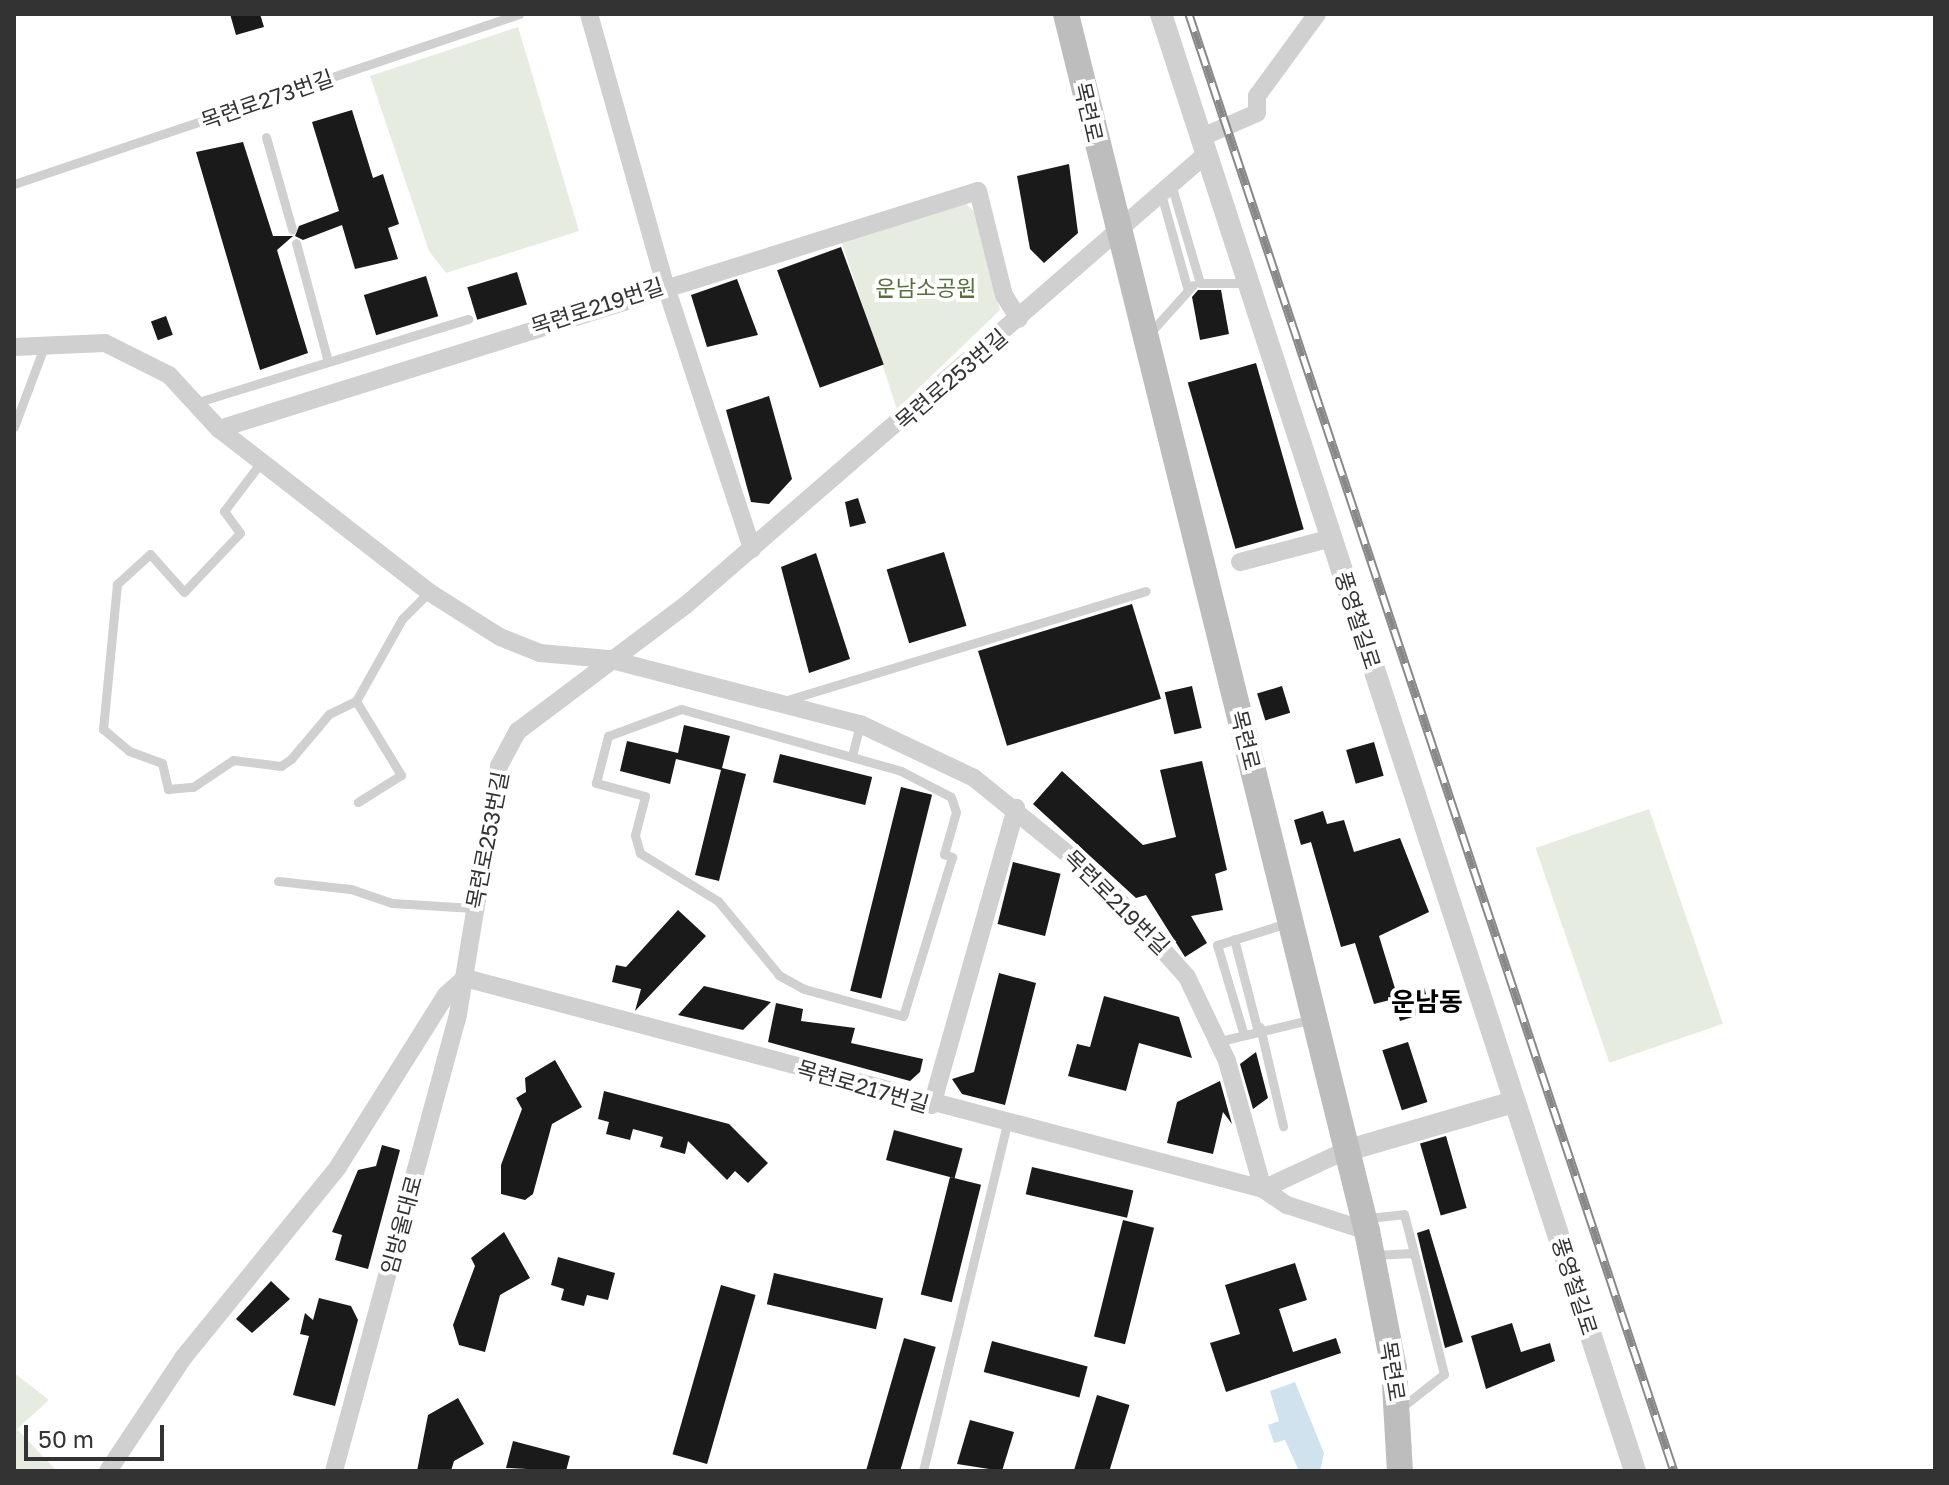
<!DOCTYPE html>
<html>
<head>
<meta charset="utf-8">
<style>
	body { margin:0 }
	#map { position:relative; width:1949px; height:1485px; overflow:hidden; background:#fff; font-family:"Golos Text","Noto Sans KR",sans-serif }
	div>[style] { position:absolute }
	[style*='--x'] { left:calc(var(--x)*1px); top:calc(var(--y)*1px); width:calc(var(--w)*1px); rotate:calc(var(--a)*1deg) }
	.green>* { inset:0; background:#e6ecdf; transform-origin:0 0 }
	.water>* { inset:0; background:#cfe2ee }
	.building>* { inset:0; background:#1a1a1a; transform-origin:0 0 }
	.service>* { height:9px; margin:-4.5px; padding:0 4.5px; transform-origin:4.5px; border-radius:4.5px; background:#d0d0d0 }
	.minor>* { height:18px; margin:-9px; padding:0 9px; transform-origin:9px; border-radius:9px; background:#d0d0d0 }
	.tertiary>* { height:22px; margin:-11px; padding:0 11px; transform-origin:11px; border-radius:11px; background:#d0d0d0 }
	.secondary>* { height:26px; margin:-13px; padding:0 13px; transform-origin:13px; border-radius:13px; background:#bdbdbd }
	.rail>* { height:9px; margin-top:-4.5px; transform-origin:0; background:repeating-linear-gradient(90deg,#fff 0 18px,#888 0 36px); box-sizing:border-box; border-block:2px solid #888 }
	span { translate:-50% -50%; white-space:nowrap; text-align:center; line-height:1.15; -webkit-text-stroke:8px #fff; paint-order:stroke }
	.street-label { font-size:22px; color:#333 }
	.park-label { font-size:22px; color:#56703f }
	.quarter-label { font-size:26px; color:#000; font-weight:700 }
	.frame { position:absolute; inset:0; border:16px solid #333; pointer-events:none }
	.scale { position:absolute; left:24px; top:1425px; width:140px; height:36px; box-sizing:border-box; border:4px solid #333; border-top:0; padding-left:10px; font-size:24px; line-height:28px; white-space:nowrap; color:#333; -webkit-text-stroke:6px #fff; paint-order:stroke }
</style>
</head>
<body>
<div id="map">
	<div class="green">
		<i style="clip-path:polygon(518px 27px,579px 231px,446px 273px,429px 251px,370px 76px)"></i>
		<i style="clip-path:polygon(965px 203px,977px 214px,1000px 310px,897px 409px,842px 243px)"></i>
		<i style="left:1649px;top:809px;width:227px;height:120px;rotate:71deg"></i>
		<i style="clip-path:polygon(14px 1373px,49px 1400px,17px 1429px,57px 1471px,14px 1471px)"></i>
	</div>
	<div class="water">
		<i style="clip-path:polygon(1295px 1382px,1324px 1453px,1320px 1471px,1299px 1471px,1285px 1440px,1274px 1443px,1268px 1425px,1279px 1421px,1270px 1391px)"></i>
	</div>
	<div class="building">
		<i style="clip-path:polygon(230px 14px,260px 14px,264px 27px,236px 35px)"></i>
		<i style="clip-path:polygon(352px 110px,373px 178px,383px 174px,399px 224px,388px 228px,398px 259px,355px 269px,342px 225px,303px 240px,295px 236px,299px 226px,339px 211px,312px 122px)"></i>
		<i style="clip-path:polygon(243px 142px,273px 236px,293px 236px,277px 250px,308px 353px,260px 370px,196px 152px)"></i>
		<i style="clip-path:polygon(1069px 164px,1078px 233px,1044px 263px,1030px 249px,1017px 176px)"></i>
		<i style="left:841px;top:247px;width:125px;height:68px;rotate:70deg"></i>
		<i style="left:517px;top:272px;width:34px;height:52px;rotate:73deg"></i>
		<i style="left:426px;top:276px;width:42px;height:65px;rotate:73deg"></i>
		<i style="clip-path:polygon(737px 279px,758px 335px,707px 347px,691px 295px)"></i>
		<i style="clip-path:polygon(1198px 290px,1221px 290px,1229px 334px,1200px 340px,1192px 297px)"></i>
		<i style="left:166px;top:316px;width:20px;height:16px;rotate:70deg"></i>
		<i style="left:1256px;top:363px;width:173px;height:71px;rotate:74deg"></i>
		<i style="clip-path:polygon(769px 396px,792px 479px,769px 504px,751px 502px,726px 410px)"></i>
		<i style="clip-path:polygon(858px 498px,866px 523px,850px 527px,845px 502px)"></i>
		<i style="left:944px;top:552px;width:77px;height:60px;rotate:73deg"></i>
		<i style="clip-path:polygon(816px 553px,850px 659px,809px 673px,781px 567px)"></i>
		<i style="left:1132px;top:604px;width:99px;height:161px;rotate:73deg"></i>
		<i style="left:1192px;top:686px;width:43px;height:28px;rotate:77deg"></i>
		<i style="left:1282px;top:686px;width:28px;height:26px;rotate:73deg"></i>
		<i style="clip-path:polygon(684px 725px,730px 736px,722px 768px,746px 774px,719px 881px,695px 875px,721px 770px,676px 759px,670px 784px,620px 771px,627px 741px,678px 753px)"></i>
		<i style="left:1374px;top:742px;width:35px;height:29px;rotate:74deg"></i>
		<i style="left:780px;top:754px;width:95px;height:29px;rotate:14deg"></i>
		<i style="clip-path:polygon(1202px 761px,1227px 870px,1215px 874px,1223px 910px,1191px 916px,1207px 943px,1185px 957px,1146px 895px,1136px 898px,1033px 804px,1062px 771px,1143px 845px,1176px 837px,1160px 770px)"></i>
		<i style="left:901px;top:787px;width:32px;height:210px;rotate:14deg"></i>
		<i style="clip-path:polygon(1323px 811px,1327px 824px,1344px 820px,1354px 852px,1400px 838px,1429px 912px,1379px 936px,1397px 995px,1424px 987px,1431px 1011px,1400px 1021px,1394px 999px,1374px 1004px,1355px 943px,1341px 947px,1311px 842px,1301px 845px,1294px 820px)"></i>
		<i style="left:1013px;top:862px;width:49px;height:64px;rotate:14deg"></i>
		<i style="clip-path:polygon(678px 910px,706px 936px,635px 1011px,641px 989px,612px 982px,616px 965px,626px 967px)"></i>
		<i style="clip-path:polygon(999px 973px,1036px 983px,1005px 1105px,962px 1094px,952px 1079px,974px 1072px)"></i>
		<i style="clip-path:polygon(704px 986px,771px 1002px,743px 1030px,678px 1015px)"></i>
		<i style="clip-path:polygon(1104px 996px,1179px 1017px,1192px 1058px,1139px 1043px,1126px 1091px,1068px 1076px,1077px 1044px,1090px 1047px)"></i>
		<i style="clip-path:polygon(776px 1003px,803px 1009px,801px 1021px,855px 1028px,851px 1043px,923px 1059px,920px 1072px,910px 1081px,768px 1042px)"></i>
		<i style="left:1408px;top:1042px;width:63px;height:27px;rotate:72deg"></i>
		<i style="clip-path:polygon(1256px 1052px,1268px 1098px,1253px 1109px,1240px 1064px)"></i>
		<i style="clip-path:polygon(555px 1060px,582px 1107px,552px 1124px,533px 1194px,525px 1200px,501px 1194px,501px 1165px,522px 1109px,516px 1098px,526px 1092px,525px 1078px)"></i>
		<i style="clip-path:polygon(1220px 1081px,1232px 1124px,1223px 1112px,1213px 1154px,1167px 1143px,1177px 1102px)"></i>
		<i style="clip-path:polygon(604px 1091px,729px 1124px,768px 1163px,748px 1183px,735px 1171px,727px 1180px,688px 1141px,685px 1154px,660px 1147px,663px 1137px,633px 1129px,630px 1140px,606px 1134px,609px 1122px,598px 1119px)"></i>
		<i style="left:894px;top:1130px;width:71px;height:31px;rotate:15deg"></i>
		<i style="left:1446px;top:1136px;width:75px;height:27px;rotate:74deg"></i>
		<i style="clip-path:polygon(382px 1145px,400px 1150px,368px 1269px,335px 1260px,342px 1235px,332px 1232px,358px 1170px,376px 1166px)"></i>
		<i style="left:1032px;top:1167px;width:104px;height:28px;rotate:13deg"></i>
		<i style="left:950px;top:1177px;width:32px;height:121px;rotate:14deg"></i>
		<i style="left:1123px;top:1220px;width:32px;height:120px;rotate:14deg"></i>
		<i style="clip-path:polygon(1429px 1229px,1463px 1342px,1445px 1348px,1417px 1233px)"></i>
		<i style="clip-path:polygon(504px 1232px,530px 1278px,500px 1295px,485px 1352px,459px 1345px,453px 1325px,475px 1266px,471px 1258px)"></i>
		<i style="clip-path:polygon(558px 1257px,615px 1273px,608px 1300px,587px 1295px,584px 1306px,561px 1300px,564px 1289px,551px 1285px)"></i>
		<i style="clip-path:polygon(1295px 1263px,1307px 1300px,1279px 1309px,1293px 1352px,1336px 1338px,1341px 1353px,1226px 1392px,1210px 1343px,1240px 1334px,1225px 1285px)"></i>
		<i style="left:774px;top:1273px;width:112px;height:32px;rotate:13deg"></i>
		<i style="clip-path:polygon(271px 1281px,290px 1299px,252px 1333px,236px 1319px)"></i>
		<i style="left:721px;top:1285px;width:36px;height:176px;rotate:16deg"></i>
		<i style="clip-path:polygon(319px 1298px,351px 1306px,358px 1320px,335px 1406px,293px 1395px,309px 1336px,300px 1334px,305px 1313px,313px 1320px)"></i>
		<i style="clip-path:polygon(1512px 1323px,1521px 1352px,1550px 1343px,1555px 1361px,1486px 1389px,1471px 1336px)"></i>
		<i style="left:904px;top:1338px;width:33px;height:138px;rotate:16deg"></i>
		<i style="left:992px;top:1341px;width:99px;height:32px;rotate:15deg"></i>
		<i style="left:1097px;top:1395px;width:34px;height:79px;rotate:17deg"></i>
		<i style="clip-path:polygon(458px 1398px,484px 1444px,454px 1461px,451px 1471px,417px 1471px,428px 1415px)"></i>
		<i style="clip-path:polygon(970px 1420px,1014px 1432px,1002px 1471px,957px 1464px)"></i>
		<i style="clip-path:polygon(513px 1441px,570px 1456px,566px 1471px,506px 1468px)"></i>
	</div>
	<div class="service">
		<i style="--x:266;--y:137;--w:96;--a:74.2"></i>
		<i style="--x:14;--y:184;--w:533;--a:-18.6"></i>
		<i style="--x:1171;--y:184;--w:103;--a:73.7"></i>
		<i style="--x:1200;--y:283;--w:48;--a:0"></i>
		<i style="--x:1161;--y:194;--w:97;--a:74.4"></i>
		<i style="--x:296;--y:243;--w:123;--a:74.9"></i>
		<i style="--x:1150;--y:333;--w:64;--a:-48.1"></i>
		<i style="--x:195;--y:403;--w:286;--a:-17.1"></i>
		<i style="--x:14;--y:427;--w:89;--a:-69.5"></i>
		<i style="--x:262;--y:461;--w:63;--a:127.2"></i>
		<i style="--x:224;--y:511;--w:27;--a:54"></i>
		<i style="--x:240;--y:533;--w:81;--a:133.5"></i>
		<i style="--x:184;--y:592;--w:51;--a:-131.8"></i>
		<i style="--x:150;--y:554;--w:45;--a:137.7"></i>
		<i style="--x:117;--y:584;--w:146;--a:95.5"></i>
		<i style="--x:103;--y:729;--w:34;--a:40"></i>
		<i style="--x:129;--y:751;--w:35;--a:20"></i>
		<i style="--x:162;--y:763;--w:27;--a:77"></i>
		<i style="--x:168;--y:789;--w:25;--a:-5"></i>
		<i style="--x:193;--y:787;--w:48;--a:-34"></i>
		<i style="--x:233;--y:760;--w:48;--a:7.1"></i>
		<i style="--x:281;--y:766;--w:12;--a:-35"></i>
		<i style="--x:291;--y:759;--w:59;--a:-49.8"></i>
		<i style="--x:329;--y:714;--w:30;--a:-26"></i>
		<i style="--x:356;--y:701;--w:94;--a:-60.7"></i>
		<i style="--x:402;--y:619;--w:38;--a:-45"></i>
		<i style="--x:356;--y:701;--w:87;--a:58.7"></i>
		<i style="--x:401;--y:775;--w:51;--a:147.9"></i>
		<i style="--x:784;--y:701;--w:378;--a:-16.9"></i>
		<i style="--x:681;--y:709;--w:229;--a:15.7"></i>
		<i style="--x:901;--y:771;--w:56;--a:27.5"></i>
		<i style="--x:951;--y:797;--w:16;--a:72"></i>
		<i style="--x:956;--y:812;--w:44;--a:105.9"></i>
		<i style="--x:944;--y:854;--w:9;--a:21"></i>
		<i style="--x:952;--y:857;--w:166;--a:107.1"></i>
		<i style="--x:903;--y:1016;--w:103;--a:-164.7"></i>
		<i style="--x:804;--y:989;--w:29;--a:-151"></i>
		<i style="--x:779;--y:975;--w:96;--a:-129.5"></i>
		<i style="--x:718;--y:901;--w:92;--a:-148.4"></i>
		<i style="--x:640;--y:853;--w:19;--a:-106"></i>
		<i style="--x:635;--y:835;--w:40;--a:-75.6"></i>
		<i style="--x:645;--y:796;--w:51;--a:-165.1"></i>
		<i style="--x:596;--y:783;--w:49;--a:-75.7"></i>
		<i style="--x:608;--y:736;--w:78;--a:-20.3"></i>
		<i style="--x:852;--y:756;--w:33;--a:-76"></i>
		<i style="--x:278;--y:881;--w:73;--a:6.3"></i>
		<i style="--x:351;--y:889;--w:43;--a:18.9"></i>
		<i style="--x:392;--y:903;--w:81;--a:3.5"></i>
		<i style="--x:1234;--y:939;--w:92;--a:75.5"></i>
		<i style="--x:1260;--y:1027;--w:102;--a:76.9"></i>
		<i style="--x:1243;--y:1032;--w:91;--a:-106.6"></i>
		<i style="--x:1217;--y:945;--w:73;--a:-17.4"></i>
		<i style="--x:1220;--y:1041;--w:96;--a:-13.3"></i>
		<i style="--x:1368;--y:1218;--w:36;--a:-6"></i>
		<i style="--x:1404;--y:1214;--w:40;--a:75.6"></i>
		<i style="--x:1372;--y:1255;--w:42;--a:-2.7"></i>
		<i style="--x:1414;--y:1253;--w:125;--a:76.1"></i>
		<i style="--x:1444;--y:1374;--w:55;--a:141.7"></i>
		<i style="--x:923;--y:1471;--w:356;--a:-76.4"></i>
	</div>
	<div class="minor">
		<i style="--x:589;--y:14;--w:280;--a:74.3"></i>
		<i style="--x:665;--y:284;--w:279;--a:71.8"></i>
		<i style="--x:1200;--y:138;--w:62;--a:-23.7"></i>
		<i style="--x:1257;--y:113;--w:17;--a:-90"></i>
		<i style="--x:1257;--y:96;--w:102;--a:-53.8"></i>
		<i style="--x:14;--y:347;--w:91;--a:-2.5"></i>
		<i style="--x:105;--y:343;--w:72;--a:26.6"></i>
		<i style="--x:169;--y:375;--w:74;--a:47.2"></i>
		<i style="--x:219;--y:429;--w:266;--a:37.8"></i>
		<i style="--x:429;--y:592;--w:84;--a:32.4"></i>
		<i style="--x:500;--y:637;--w:43;--a:21.8"></i>
		<i style="--x:540;--y:653;--w:68;--a:5"></i>
		<i style="--x:608;--y:659;--w:260;--a:14.5"></i>
		<i style="--x:860;--y:724;--w:126;--a:25.3"></i>
		<i style="--x:974;--y:778;--w:162;--a:39"></i>
		<i style="--x:1100;--y:880;--w:130;--a:48.1"></i>
		<i style="--x:1187;--y:977;--w:93;--a:64.5"></i>
		<i style="--x:1227;--y:1061;--w:133;--a:74.3"></i>
		<i style="--x:219;--y:429;--w:795;--a:-17.41"></i>
		<i style="--x:978;--y:191;--w:107;--a:76"></i>
		<i style="--x:1004;--y:295;--w:28;--a:58"></i>
		<i style="--x:1240;--y:562;--w:95;--a:-14.6"></i>
		<i style="--x:465;--y:978;--w:825;--a:14.81"></i>
		<i style="--x:1263;--y:1189;--w:29;--a:34"></i>
		<i style="--x:1287;--y:1205;--w:84;--a:18"></i>
		<i style="--x:932;--y:1105;--w:309;--a:-74.2"></i>
		<i style="--x:1263;--y:1189;--w:90;--a:-24.9"></i>
		<i style="--x:108;--y:1471;--w:136;--a:-56.4"></i>
		<i style="--x:183;--y:1358;--w:246;--a:-50.9"></i>
		<i style="--x:338;--y:1167;--w:203;--a:-57.9"></i>
		<i style="--x:446;--y:995;--w:25;--a:-42"></i>
		<i style="--x:334;--y:1471;--w:474;--a:-74.8"></i>
		<i style="--x:458;--y:1014;--w:251;--a:-80.6"></i>
		<i style="--x:499;--y:766;--w:40;--a:-62"></i>
		<i style="--x:518;--y:731;--w:211;--a:-36.9"></i>
		<i style="--x:687;--y:604;--w:686;--a:-40.92"></i>
	</div>
	<div class="tertiary">
		<i style="--x:1161;--y:14;--w:1532;--a:71.98"></i>
		<i style="--x:1345;--y:1151;--w:176;--a:-16.2"></i>
	</div>
	<div class="secondary">
		<i style="--x:1066;--y:14;--w:1254;--a:76.11"></i>
		<i style="--x:1367;--y:1231;--w:140;--a:78.9"></i>
		<i style="--x:1394;--y:1368;--w:103;--a:86.7"></i>
	</div>
	<div class="rail">
		<i style="--x:1189;--y:14;--w:1536;--a:71.59"></i>
	</div>
	<div class="street-label">
		<span style="left:267px;top:99px;rotate:-19deg">목련로273번길</span>
		<span style="left:1089px;top:112px;rotate:77deg">목련로</span>
		<span style="left:597px;top:306px;rotate:-18deg">목련로219번길</span>
		<span style="left:951px;top:379px;rotate:-41deg">목련로253번길</span>
		<span style="left:1358px;top:620px;rotate:72deg">풍영철길로</span>
		<span style="left:1246px;top:740px;rotate:76deg">목련로</span>
		<span style="left:487px;top:840px;rotate:-79deg">목련로253번길</span>
		<span style="left:1117px;top:902px;rotate:45deg">목련로219번길</span>
		<span style="left:863px;top:1086px;rotate:16deg">목련로217번길</span>
		<span style="left:401px;top:1225px;rotate:-75deg">임방울대로</span>
		<span style="left:1575px;top:1286px;rotate:72deg">풍영철길로</span>
		<span style="left:1393px;top:1371px;rotate:81deg">목련로</span>
	</div>
	<div class="park-label">
		<span style="left:926px;top:288px">운남소공원</span>
	</div>
	<div class="quarter-label">
		<span style="left:1427px;top:1002px">운남동</span>
	</div>
	<div class="frame"></div>
	<div class="scale">50 m</div>
</div>
</body>
</html>
